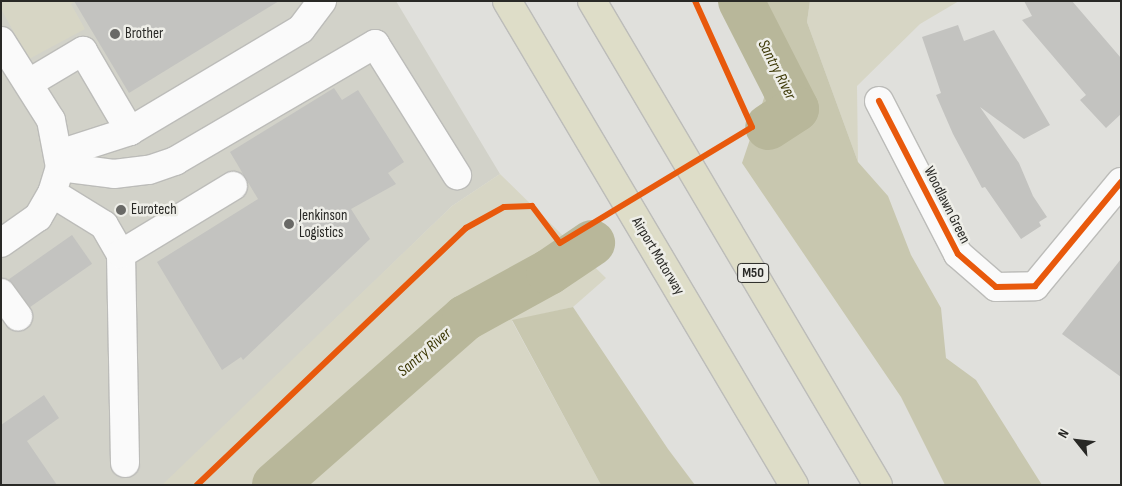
<!DOCTYPE html>
<html>
<head>
<meta charset="utf-8">
<style>
	body { margin:0 }
	#map { position:relative; width:1122px; height:486px; overflow:hidden; background:#e0e0dc; font-family:"Sofia Sans Condensed",sans-serif }
	div>[style] { position:absolute }
	[style*='--x'] { left:calc(var(--x)*1px); top:calc(var(--y)*1px); width:calc(var(--w)*1px); rotate:calc(var(--a)*1deg) }
	.built>* { inset:0; background:#d2d2c9 }
	.green>* { inset:0; background:#d7d6c5 }
	.forest>* { inset:0; background:#c8c7af }
	.river>* { height:46px; margin:-23px; padding:0 23px; transform-origin:23px; border-radius:23px; background:#b8b79a }
	.building>* { inset:0; background:#c3c3c0; transform-origin:0 0 }
	.roads { filter:drop-shadow(1px 0 #bcbcb9) drop-shadow(-1px 0 #bcbcb9) drop-shadow(0 1px #bcbcb9) drop-shadow(0 -1px #bcbcb9) }
	.minor>* { height:28px; margin:-14px; padding:0 14px; transform-origin:14px; border-radius:14px; background:#fafafa }
	.highway>* { height:28px; margin:-14px; padding:0 14px; transform-origin:14px; border-radius:14px; background:#deddc8 }
	.cycleway>* { height:6px; margin:-3px; padding:0 3px; transform-origin:3px; border-radius:3px; background:#e8590c }
	.dots>* { width:14px; height:14px; translate:-50% -50%; box-sizing:border-box; border:2px solid #eeeee8; border-radius:50% }
	span { translate:-50% -50%; white-space:nowrap; text-align:center; line-height:1.15; -webkit-text-stroke:5px #eeeee8; paint-order:stroke }
	.shield-label span { padding:1px 4px; background:#eeeee8; border:1px solid; border-radius:4px; -webkit-text-stroke-width:0 }
	.shield-label { font-size:14px; color:#292926; font-weight:700 }
	.poi-label { font-size:15px; color:#292926 }
	.left { translate:0 -50%; text-align:left }
	.street-label { font-size:15px; color:#292926 }
	.water-label { font-size:16px; color:#3b3704; font-style:italic }
	.frame { position:absolute; inset:0; border:2px solid #292926; pointer-events:none }
	.north { position:absolute; left:1052px; top:416px; width:50px; height:50px; -webkit-text-stroke:4px #eeeee8; paint-order:stroke; rotate:299deg; font-size:14px; font-weight:700; line-height:20px; text-align:center; color:#292926 }
	.north::after { content:''; display:block; margin:auto; width:18px; height:22px; background:#292926; clip-path:polygon(50% 0,100% 100%,50% 72%,0 100%) }
</style>
</head>
<body>
<div id="map">
	<div class="built">
		<i style="clip-path:polygon(1px 1px,396px 1px,500px 174px,452px 206px,164px 485px,1px 485px)"></i>
	</div>
	<div class="green">
		<i style="clip-path:polygon(1px 1px,75px 1px,71px 4px,85px 29px,29px 59px,1px 9px)"></i>
		<i style="clip-path:polygon(810px 1px,959px 1px,920px 24px,857px 86px,858px 162px,807px 22px)"></i>
		<i style="clip-path:polygon(500px 174px,606px 278px,573px 307px,512px 321px,601px 485px,162px 485px,452px 206px)"></i>
	</div>
	<div class="forest">
		<i style="clip-path:polygon(721px 1px,810px 1px,807px 22px,858px 162px,888px 196px,911px 255px,941px 308px,946px 358px,976px 380px,1042px 485px,945px 485px,901px 397px,742px 163px,766px 92px)"></i>
		<i style="clip-path:polygon(573px 307px,668px 449px,695px 485px,601px 485px,512px 320px)"></i>
	</div>
	<div class="river">
		<i style="--x:741;--y:1;--w:121;--a:63"></i>
		<i style="--x:796;--y:109;--w:33;--a:147"></i>
		<i style="--x:275;--y:485;--w:253;--a:-41.3"></i>
		<i style="--x:465;--y:318;--w:96;--a:-28.7"></i>
		<i style="--x:549;--y:272;--w:52;--a:-34"></i>
	</div>
	<div class="building">
		<i style="clip-path:polygon(74px 1px,279px 1px,129px 93px)"></i>
		<i style="clip-path:polygon(1024px 1px,1072px 1px,1121px 58px,1121px 114px,1106px 128px,1080px 100px,1086px 95px,1022px 20px,1032px 16px)"></i>
		<i style="clip-path:polygon(958px 25px,964px 41px,994px 30px,1050px 125px,1024px 139px,980px 107px,1019px 163px,1033px 196px,1047px 217px,1039px 222px,1041px 226px,1021px 239px,985px 187px,982px 188px,953px 134px,936px 95px,941px 93px,922px 37px)"></i>
		<i style="clip-path:polygon(334px 88px,342px 100px,358px 90px,404px 162px,388px 173px,396px 184px,351px 209px,370px 239px,243px 360px,241px 357px,222px 370px,157px 262px,258px 199px,230px 152px)"></i>
		<i style="left:72px;top:235px;width:35px;height:77px;rotate:55deg"></i>
		<i style="clip-path:polygon(1121px 259px,1121px 377px,1062px 334px)"></i>
		<i style="clip-path:polygon(44px 395px,59px 418px,27px 441px,57px 485px,1px 485px,1px 425px)"></i>
	</div>
	<div class="roads">
		<div class="minor">
			<i style="--x:1;--y:41;--w:93;--a:57.7"></i>
			<i style="--x:51;--y:120;--w:48;--a:79.2"></i>
			<i style="--x:60;--y:167;--w:27;--a:107"></i>
			<i style="--x:52;--y:193;--w:28;--a:120"></i>
			<i style="--x:38;--y:217;--w:45;--a:144.9"></i>
			<i style="--x:29;--y:83;--w:63;--a:-30.7"></i>
			<i style="--x:83;--y:51;--w:93;--a:59.6"></i>
			<i style="--x:879;--y:101;--w:172;--a:62.7"></i>
			<i style="--x:958;--y:254;--w:50;--a:41"></i>
			<i style="--x:996;--y:287;--w:39;--a:-1"></i>
			<i style="--x:1035;--y:286;--w:135;--a:-50.4"></i>
			<i style="--x:59;--y:154;--w:75;--a:-17.9"></i>
			<i style="--x:130;--y:131;--w:199;--a:-30.8"></i>
			<i style="--x:301;--y:29;--w:35;--a:-53"></i>
			<i style="--x:60;--y:167;--w:54;--a:7.4"></i>
			<i style="--x:114;--y:174;--w:35;--a:-7"></i>
			<i style="--x:149;--y:170;--w:28;--a:-19"></i>
			<i style="--x:175;--y:161;--w:232;--a:-30.3"></i>
			<i style="--x:375;--y:44;--w:155;--a:58"></i>
			<i style="--x:52;--y:193;--w:61;--a:31.6"></i>
			<i style="--x:104;--y:225;--w:34;--a:60"></i>
			<i style="--x:121;--y:254;--w:209;--a:88.9"></i>
			<i style="--x:121;--y:254;--w:131;--a:-31.3"></i>
			<i style="--x:1;--y:293;--w:29;--a:54"></i>
		</div>
		<div class="highway">
			<i style="--x:507;--y:1;--w:563;--a:59.33"></i>
			<i style="--x:592;--y:1;--w:562;--a:59.42"></i>
		</div>
	</div>
	<div class="cycleway">
		<i style="--x:879;--y:101;--w:172;--a:62.7"></i>
		<i style="--x:958;--y:254;--w:50;--a:41"></i>
		<i style="--x:996;--y:287;--w:39;--a:-1"></i>
		<i style="--x:1035;--y:286;--w:135;--a:-50.4"></i>
		<i style="--x:197;--y:485;--w:372;--a:-43.7"></i>
		<i style="--x:466;--y:228;--w:43;--a:-28.9"></i>
		<i style="--x:504;--y:207;--w:28;--a:-2"></i>
		<i style="--x:532;--y:206;--w:46;--a:52.9"></i>
		<i style="--x:560;--y:243;--w:224;--a:-31.1"></i>
		<i style="--x:752;--y:127;--w:138;--a:-114.3"></i>
	</div>
	<div class="dots">
		<i style="left:115px;top:34px;background:#696966"></i>
		<i style="left:121px;top:210px;background:#696966"></i>
		<i style="left:289px;top:224px;background:#696966"></i>
	</div>
	<div class="shield-label">
		<span style="left:753px;top:273px">M50</span>
	</div>
	<div class="poi-label">
		<span class="left" style="left:125px;top:34px">Brother</span>
		<span class="left" style="left:131px;top:210px">Eurotech</span>
		<span class="left" style="left:299px;top:224px">Jenkinson<br>Logistics</span>
	</div>
	<div class="street-label">
		<span style="left:947px;top:205px;rotate:63deg">Woodlawn Green</span>
		<span style="left:658px;top:256px;rotate:59deg">Airport Motorway</span>
	</div>
	<div class="water-label">
		<span style="left:776px;top:70px;rotate:63deg">Santry River</span>
		<span style="left:425px;top:353px;rotate:-41deg">Santry River</span>
	</div>
	<div class="frame"></div>
	<div class="north">N</div>
</div>
</body>
</html>
